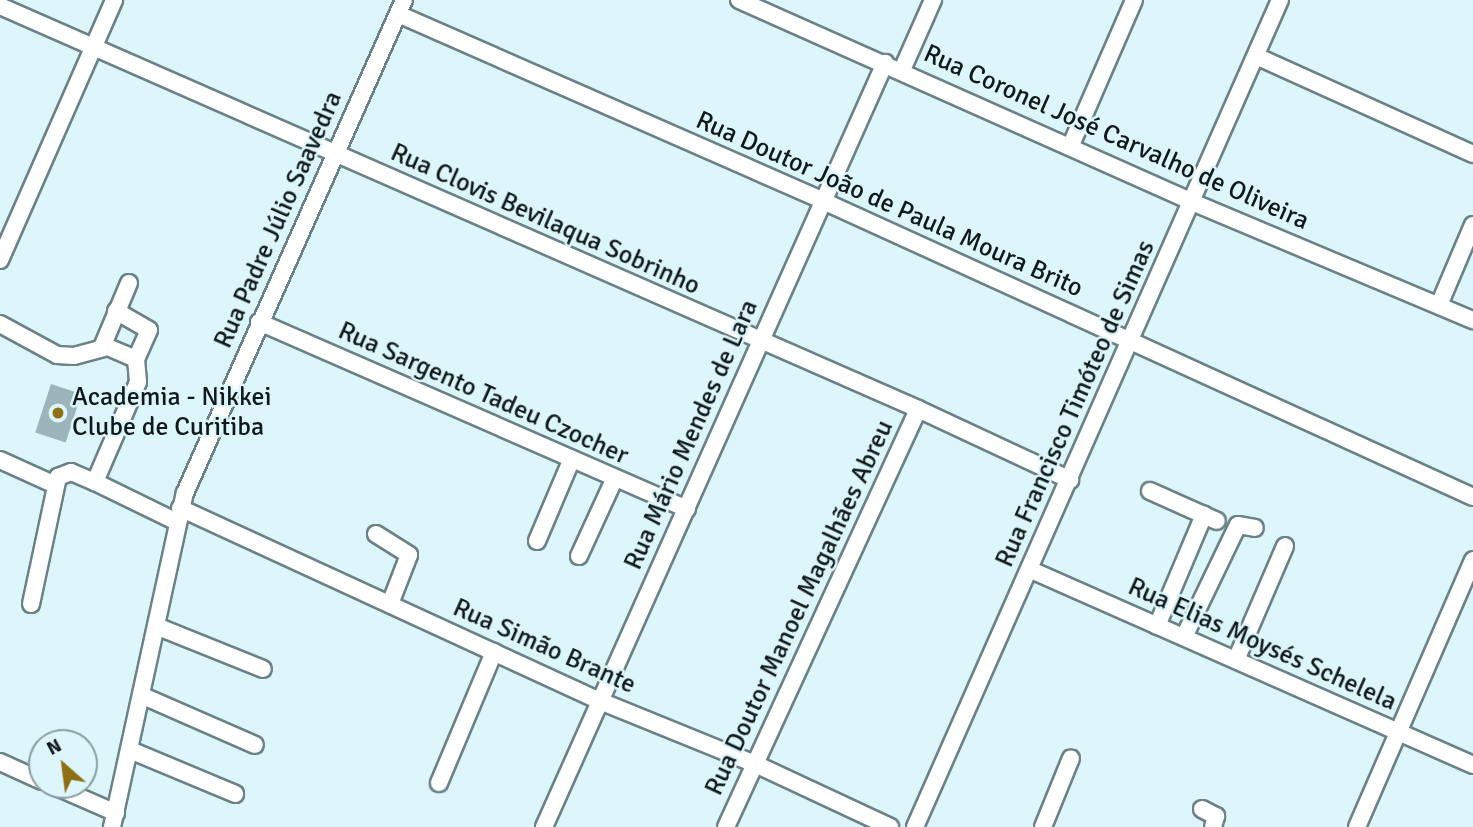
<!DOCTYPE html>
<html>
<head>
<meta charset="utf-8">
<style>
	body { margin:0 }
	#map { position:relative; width:1473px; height:827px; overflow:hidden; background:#dcf6fb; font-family:Signika,sans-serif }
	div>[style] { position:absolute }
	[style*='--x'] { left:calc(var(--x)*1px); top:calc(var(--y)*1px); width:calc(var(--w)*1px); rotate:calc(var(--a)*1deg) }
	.building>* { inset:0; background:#9cb5ba; transform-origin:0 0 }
	.roads { filter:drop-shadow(2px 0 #6a8286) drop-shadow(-2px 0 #6a8286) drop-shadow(0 2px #6a8286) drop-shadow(0 -2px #6a8286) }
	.minor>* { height:16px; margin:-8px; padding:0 8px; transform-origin:8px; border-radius:8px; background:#fff }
	.dots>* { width:19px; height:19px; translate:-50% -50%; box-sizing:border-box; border:4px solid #dcf6fb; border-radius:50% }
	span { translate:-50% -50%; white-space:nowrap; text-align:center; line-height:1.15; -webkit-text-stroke:5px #dcf6fb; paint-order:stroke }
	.street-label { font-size:26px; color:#0f181a }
	.poi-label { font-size:26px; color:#0f181a }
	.left { translate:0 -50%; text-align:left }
	.north { position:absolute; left:28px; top:729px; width:70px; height:70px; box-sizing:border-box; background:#dcf6fb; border:2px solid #8a9da1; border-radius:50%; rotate:332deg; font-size:19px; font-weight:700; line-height:28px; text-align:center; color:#0f181a }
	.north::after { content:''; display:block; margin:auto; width:24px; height:32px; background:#906e13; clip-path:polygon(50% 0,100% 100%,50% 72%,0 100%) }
</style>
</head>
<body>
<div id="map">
	<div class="building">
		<i style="left:51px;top:384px;width:32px;height:51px;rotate:18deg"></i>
	</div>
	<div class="roads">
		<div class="minor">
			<i style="--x:739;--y:0;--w:496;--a:24"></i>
			<i style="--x:1192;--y:202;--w:305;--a:22.8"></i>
			<i style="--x:0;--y:6;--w:1003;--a:23.7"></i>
			<i style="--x:918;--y:409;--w:168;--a:25"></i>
			<i style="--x:398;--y:14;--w:464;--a:23.7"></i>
			<i style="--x:823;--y:201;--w:714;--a:24.48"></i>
			<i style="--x:1256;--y:56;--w:238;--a:24.3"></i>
			<i style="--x:902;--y:70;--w:77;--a:-66.1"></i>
			<i style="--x:1071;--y:145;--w:158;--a:-66.5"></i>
			<i style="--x:0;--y:260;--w:284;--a:-66.3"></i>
			<i style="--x:129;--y:283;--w:67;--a:112.8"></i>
			<i style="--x:103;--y:345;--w:36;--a:23"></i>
			<i style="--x:1439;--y:305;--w:87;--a:-67"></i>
			<i style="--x:116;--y:311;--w:38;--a:30"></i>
			<i style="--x:149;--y:330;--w:32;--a:114"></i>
			<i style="--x:136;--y:359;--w:23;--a:85"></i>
			<i style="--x:138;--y:382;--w:109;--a:113.3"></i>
			<i style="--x:95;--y:482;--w:91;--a:26"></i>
			<i style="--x:259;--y:322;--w:467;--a:23.6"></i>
			<i style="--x:0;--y:324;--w:65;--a:28.5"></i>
			<i style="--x:57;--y:355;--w:17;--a:3"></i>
			<i style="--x:74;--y:356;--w:30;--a:-15"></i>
			<i style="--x:0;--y:460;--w:60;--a:24.4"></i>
			<i style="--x:1150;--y:491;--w:73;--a:24.1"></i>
			<i style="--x:180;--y:508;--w:462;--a:24.7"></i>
			<i style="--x:600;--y:701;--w:167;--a:22.1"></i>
			<i style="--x:755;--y:764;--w:149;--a:25"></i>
			<i style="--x:376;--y:534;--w:39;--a:32"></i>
			<i style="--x:409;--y:555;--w:53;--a:111.2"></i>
			<i style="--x:537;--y:541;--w:87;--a:-67"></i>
			<i style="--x:579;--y:556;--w:84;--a:-65.3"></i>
			<i style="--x:1031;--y:570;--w:483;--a:23.8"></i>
			<i style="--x:31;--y:604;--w:130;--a:-78"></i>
			<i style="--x:58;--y:477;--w:14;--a:-21"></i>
			<i style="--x:71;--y:472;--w:26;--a:23"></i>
			<i style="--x:156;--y:626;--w:115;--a:21.9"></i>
			<i style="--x:1157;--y:626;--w:121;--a:-67.1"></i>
			<i style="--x:1184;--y:637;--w:124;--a:-64.3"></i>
			<i style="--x:1238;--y:525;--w:17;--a:10"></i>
			<i style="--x:1236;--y:660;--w:124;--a:-66.7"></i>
			<i style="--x:143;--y:696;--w:122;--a:23.6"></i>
			<i style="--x:130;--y:750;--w:114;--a:22.7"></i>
			<i style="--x:0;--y:762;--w:46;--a:24.3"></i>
			<i style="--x:439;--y:783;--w:142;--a:-67.2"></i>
			<i style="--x:52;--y:785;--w:70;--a:23.6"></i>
			<i style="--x:1202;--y:809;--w:16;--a:27"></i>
			<i style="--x:1216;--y:816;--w:11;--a:105"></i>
			<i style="--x:112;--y:827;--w:342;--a:-77.7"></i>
			<i style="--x:185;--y:493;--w:539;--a:-66.05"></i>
			<i style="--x:544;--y:827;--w:837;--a:-65.95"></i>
			<i style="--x:726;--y:827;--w:460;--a:-65.3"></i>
			<i style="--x:915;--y:827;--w:904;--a:-66.19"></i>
			<i style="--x:1043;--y:827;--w:74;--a:-67.9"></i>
			<i style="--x:1357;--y:827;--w:291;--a:-66.5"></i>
		</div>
	</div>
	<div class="dots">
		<i style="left:58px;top:413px;background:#906e13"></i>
	</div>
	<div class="street-label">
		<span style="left:1116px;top:138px;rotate:24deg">Rua Coronel José Carvalho de Oliveira</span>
		<span style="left:889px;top:205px;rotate:24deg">Rua Doutor João de Paula Moura Brito</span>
		<span style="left:279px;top:220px;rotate:-66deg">Rua Padre Júlio Saavedra</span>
		<span style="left:545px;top:220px;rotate:24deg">Rua Clovis Bevilaqua Sobrinho</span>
		<span style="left:483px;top:394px;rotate:24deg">Rua Sargento Tadeu Czocher</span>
		<span style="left:1076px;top:404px;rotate:-66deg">Rua Francisco Timóteo de Simas</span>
		<span style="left:692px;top:435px;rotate:-66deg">Rua Mário Mendes de Lara</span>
		<span style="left:800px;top:608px;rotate:-65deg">Rua Doutor Manoel Magalhães Abreu</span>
		<span style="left:1262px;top:645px;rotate:24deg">Rua Elias Moysés Schelela</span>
		<span style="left:544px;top:647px;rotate:24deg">Rua Simão Brante</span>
	</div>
	<div class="poi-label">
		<span class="left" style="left:72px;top:413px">Academia - Nikkei<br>Clube de Curitiba</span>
	</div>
	<div class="north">N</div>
</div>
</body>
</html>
